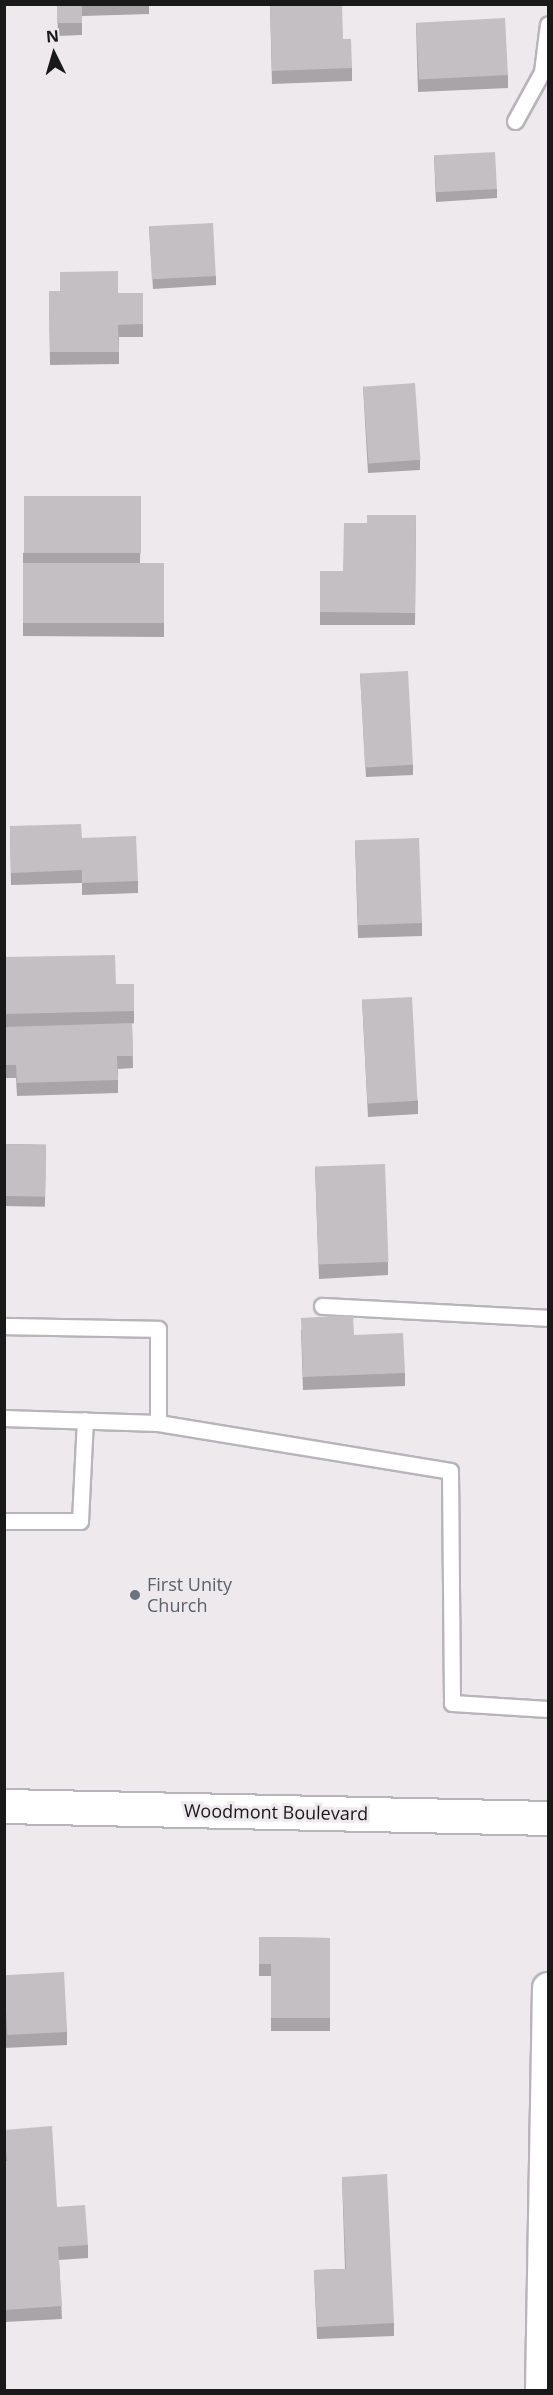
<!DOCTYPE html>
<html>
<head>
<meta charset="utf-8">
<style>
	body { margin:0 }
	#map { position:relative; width:553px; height:2395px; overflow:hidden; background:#ede9ed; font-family:"Open Sans",sans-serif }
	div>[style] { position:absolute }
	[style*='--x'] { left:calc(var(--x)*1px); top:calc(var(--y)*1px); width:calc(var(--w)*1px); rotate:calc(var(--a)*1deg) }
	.roads { filter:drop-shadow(2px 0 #b9b4b9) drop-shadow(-2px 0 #b9b4b9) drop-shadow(0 2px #b9b4b9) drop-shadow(0 -2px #b9b4b9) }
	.service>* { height:15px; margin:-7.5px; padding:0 7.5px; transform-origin:7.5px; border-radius:7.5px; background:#fff }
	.minor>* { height:30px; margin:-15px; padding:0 15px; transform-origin:15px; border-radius:15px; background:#fff }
	.primary>* { height:33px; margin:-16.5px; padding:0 16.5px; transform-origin:16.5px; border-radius:16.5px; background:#fff }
	.wall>* { inset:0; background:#a9a4a7; transform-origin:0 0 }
	.building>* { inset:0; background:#c4bfc2; transform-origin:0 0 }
	.dots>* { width:16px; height:16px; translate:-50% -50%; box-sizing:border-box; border:3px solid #ede9ed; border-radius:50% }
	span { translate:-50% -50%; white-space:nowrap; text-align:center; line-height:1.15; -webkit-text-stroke:6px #ede9ed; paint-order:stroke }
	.worship-label { font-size:18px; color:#5b616d }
	.left { translate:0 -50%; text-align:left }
	.street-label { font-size:18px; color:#1a191a }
	.frame { position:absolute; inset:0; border:6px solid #1a191a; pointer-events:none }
	.north { position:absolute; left:24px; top:24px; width:60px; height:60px; -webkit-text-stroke:4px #ede9ed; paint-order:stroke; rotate:355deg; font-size:16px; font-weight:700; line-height:24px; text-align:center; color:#1a191a }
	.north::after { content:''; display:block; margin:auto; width:21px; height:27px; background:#1a191a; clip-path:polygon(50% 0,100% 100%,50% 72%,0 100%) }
</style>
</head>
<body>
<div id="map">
	<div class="roads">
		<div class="service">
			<i style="--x:515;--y:121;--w:56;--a:-61.1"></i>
			<i style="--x:542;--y:72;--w:48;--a:-82.9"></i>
			<i style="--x:322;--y:1306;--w:226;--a:3"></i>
			<i style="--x:4;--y:1326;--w:154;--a:1.1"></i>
			<i style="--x:158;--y:1329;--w:94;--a:90"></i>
			<i style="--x:4;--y:1418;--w:154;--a:1.9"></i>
			<i style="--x:158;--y:1423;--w:296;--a:9.3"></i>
			<i style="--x:450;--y:1471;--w:232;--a:89.5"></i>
			<i style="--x:452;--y:1703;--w:96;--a:3.6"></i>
			<i style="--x:4;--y:1521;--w:76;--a:0"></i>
			<i style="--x:80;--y:1521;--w:101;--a:-87.2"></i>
		</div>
		<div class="minor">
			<i style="--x:541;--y:2390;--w:402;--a:-89"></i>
		</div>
		<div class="primary">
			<i style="--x:4;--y:1806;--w:544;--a:1.26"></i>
		</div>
	</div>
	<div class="wall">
		<i style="clip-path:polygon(5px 4px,53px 4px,5px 5px)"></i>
		<i style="clip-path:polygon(57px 4px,149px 4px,149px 14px,82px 16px,82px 35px,58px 36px)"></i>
		<i style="clip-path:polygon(270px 4px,343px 39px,352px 68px,352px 81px,272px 84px)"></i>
		<i style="clip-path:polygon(416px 23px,508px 75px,508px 88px,418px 92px)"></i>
		<i style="clip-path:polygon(434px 156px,497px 189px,497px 198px,436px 202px)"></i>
		<i style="clip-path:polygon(149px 227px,216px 276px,216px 285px,153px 289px)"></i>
		<i style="clip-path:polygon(49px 291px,118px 293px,143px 293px,143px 337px,119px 337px,119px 364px,50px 365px)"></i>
		<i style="clip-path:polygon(363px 386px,420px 460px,420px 470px,368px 473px)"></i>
		<i style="clip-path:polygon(141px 497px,140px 564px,164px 564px,164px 637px,23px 636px,23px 553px)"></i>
		<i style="clip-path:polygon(416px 515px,415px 625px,320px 625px,320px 571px,343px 571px,367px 523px)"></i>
		<i style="clip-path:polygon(360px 673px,413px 765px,413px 775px,366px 777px)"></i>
		<i style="clip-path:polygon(10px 826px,82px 838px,138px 881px,138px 893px,82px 895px,82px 883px,11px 885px)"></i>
		<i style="clip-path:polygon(355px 840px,422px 923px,422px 936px,358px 938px)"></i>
		<i style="clip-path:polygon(4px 957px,116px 984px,134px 984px,134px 1023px,132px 1024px,133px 1068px,118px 1069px,118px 1093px,17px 1096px,16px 1078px,4px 1078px)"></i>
		<i style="clip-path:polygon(362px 999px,418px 1101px,418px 1114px,368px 1117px)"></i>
		<i style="left:4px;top:1144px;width:42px;height:62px;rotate:1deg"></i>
		<i style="clip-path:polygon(315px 1167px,388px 1262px,388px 1275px,319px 1279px)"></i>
		<i style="clip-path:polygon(301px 1330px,354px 1335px,405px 1373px,405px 1386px,303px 1390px)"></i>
		<i style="clip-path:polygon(259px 1937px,330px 1938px,330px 2031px,271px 2031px,271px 1976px,259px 1976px)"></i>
		<i style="clip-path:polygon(4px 1974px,67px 2032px,67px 2045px,4px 2048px)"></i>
		<i style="clip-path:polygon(4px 2130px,57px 2207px,88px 2245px,88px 2258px,59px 2260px,62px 2319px,4px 2322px,4px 2161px,6px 2161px)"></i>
		<i style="clip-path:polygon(342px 2177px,394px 2323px,394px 2336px,317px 2339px,314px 2270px,345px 2269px)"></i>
	</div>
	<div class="building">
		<i style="left:57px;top:4px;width:25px;height:19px"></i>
		<i style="clip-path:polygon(270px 4px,342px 4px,343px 39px,351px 39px,352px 68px,272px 71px)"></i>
		<i style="left:505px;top:18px;width:57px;height:89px;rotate:87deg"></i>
		<i style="left:495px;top:152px;width:37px;height:61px;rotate:87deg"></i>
		<i style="left:213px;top:223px;width:53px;height:64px;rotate:87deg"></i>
		<i style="clip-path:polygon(118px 271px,118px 293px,143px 293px,143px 324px,118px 325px,119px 352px,50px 352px,49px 291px,60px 291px,60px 272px)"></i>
		<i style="left:415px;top:383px;width:77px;height:52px;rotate:86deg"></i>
		<i style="left:24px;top:496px;width:117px;height:57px"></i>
		<i style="clip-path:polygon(367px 515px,416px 515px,415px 613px,320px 612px,320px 571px,343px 571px,344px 523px,367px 523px)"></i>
		<i style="left:23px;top:563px;width:141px;height:60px"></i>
		<i style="left:408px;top:671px;width:94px;height:48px;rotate:87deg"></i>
		<i style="clip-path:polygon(81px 824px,82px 838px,136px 836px,138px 881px,82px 883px,82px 870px,11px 873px,10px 826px)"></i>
		<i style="left:419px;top:838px;width:85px;height:64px;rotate:88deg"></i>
		<i style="clip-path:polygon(115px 955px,116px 984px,134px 984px,134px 1011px,4px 1014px,4px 957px)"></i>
		<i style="left:412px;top:997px;width:104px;height:50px;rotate:87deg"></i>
		<i style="clip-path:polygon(132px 1023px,133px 1056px,117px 1056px,118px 1080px,17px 1083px,16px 1065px,4px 1065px,4px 1027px)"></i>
		<i style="left:4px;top:1144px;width:42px;height:52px;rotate:1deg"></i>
		<i style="left:385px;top:1164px;width:98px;height:70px;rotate:88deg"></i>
		<i style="clip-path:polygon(353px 1315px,354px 1335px,403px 1333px,405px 1373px,303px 1377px,301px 1318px)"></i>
		<i style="clip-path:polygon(259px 1937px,330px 1938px,330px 2018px,271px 2018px,271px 1964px,259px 1964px)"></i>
		<i style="left:64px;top:1972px;width:60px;height:60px;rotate:87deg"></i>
		<i style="clip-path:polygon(52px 2126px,57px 2207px,85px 2205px,88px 2245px,58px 2247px,62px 2306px,4px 2310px,4px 2161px,7px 2161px,4px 2130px)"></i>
		<i style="clip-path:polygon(387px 2174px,394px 2323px,317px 2327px,314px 2270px,346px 2269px,342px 2177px)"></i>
	</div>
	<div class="dots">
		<i style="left:135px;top:1595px;background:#6b7280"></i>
	</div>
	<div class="worship-label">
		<span class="left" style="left:147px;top:1595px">First Unity<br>Church</span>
	</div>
	<div class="street-label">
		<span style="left:276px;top:1812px;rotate:1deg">Woodmont Boulevard</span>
	</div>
	<div class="frame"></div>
	<div class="north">N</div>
</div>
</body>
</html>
